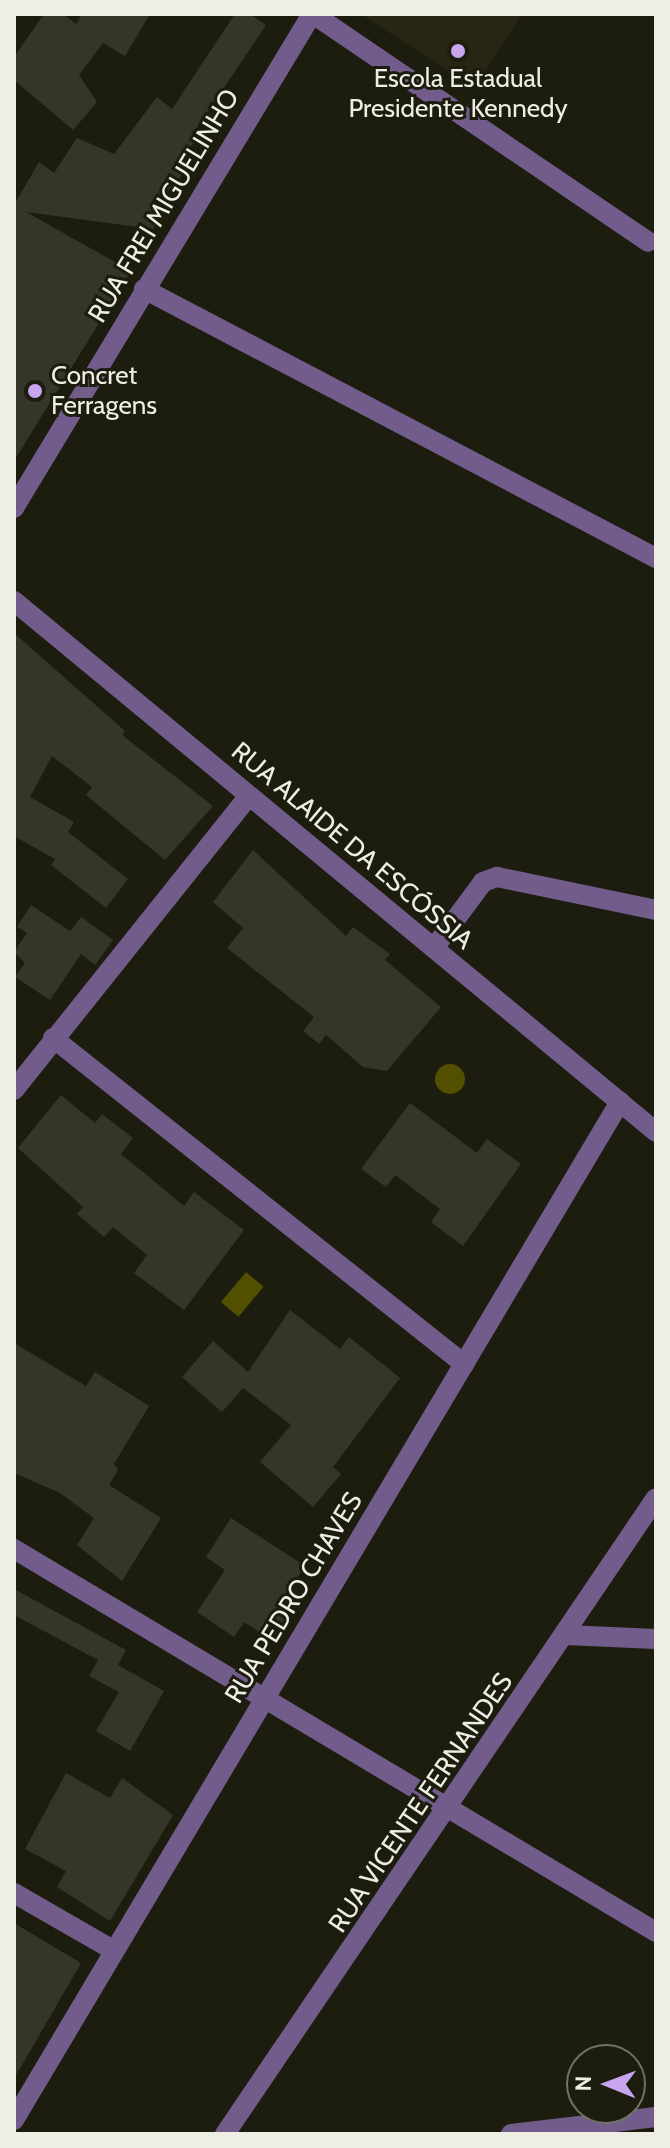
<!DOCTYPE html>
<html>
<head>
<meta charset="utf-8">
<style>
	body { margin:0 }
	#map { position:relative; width:670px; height:2148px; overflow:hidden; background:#1d1d0f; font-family:Cabin,sans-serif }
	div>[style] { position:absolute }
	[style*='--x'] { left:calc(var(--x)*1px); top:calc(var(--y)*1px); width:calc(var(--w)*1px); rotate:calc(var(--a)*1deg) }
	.built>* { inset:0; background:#272612 }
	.water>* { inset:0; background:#524f00; transform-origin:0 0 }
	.round { border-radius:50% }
	.building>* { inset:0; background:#363628 }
	.minor>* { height:20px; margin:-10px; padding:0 10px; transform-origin:10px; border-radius:10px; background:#725c8b }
	.dots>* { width:22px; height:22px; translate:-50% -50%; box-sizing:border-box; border:4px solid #1d1d0f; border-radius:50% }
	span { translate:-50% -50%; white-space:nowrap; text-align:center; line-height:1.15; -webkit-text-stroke:6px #1d1d0f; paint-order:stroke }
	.poi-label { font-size:26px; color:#eeeee5 }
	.left { translate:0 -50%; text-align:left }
	.street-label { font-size:26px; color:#eeeee5 }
	.frame { position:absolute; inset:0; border:16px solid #eeeee5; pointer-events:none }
	.north { position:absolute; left:566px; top:2044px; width:80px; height:80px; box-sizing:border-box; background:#1d1d0f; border:2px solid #717165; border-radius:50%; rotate:271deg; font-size:22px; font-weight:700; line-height:32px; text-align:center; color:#eeeee5 }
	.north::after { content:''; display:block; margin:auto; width:28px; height:36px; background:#c8a5ef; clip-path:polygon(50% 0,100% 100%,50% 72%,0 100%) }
</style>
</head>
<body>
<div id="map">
	<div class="built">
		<i style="clip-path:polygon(361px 14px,522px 14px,474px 88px)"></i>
	</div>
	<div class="water">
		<i class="round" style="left:435px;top:1064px;width:30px;height:30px"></i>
		<i style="left:246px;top:1272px;width:23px;height:39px;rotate:40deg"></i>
	</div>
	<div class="building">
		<i style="clip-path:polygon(44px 14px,63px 14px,76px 24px,82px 14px,150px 14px,125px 56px,103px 43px,79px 75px,97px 102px,73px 130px,14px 80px,14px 57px)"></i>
		<i style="clip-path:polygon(235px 14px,250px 14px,266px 25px,197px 128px,202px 132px,187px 151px,195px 158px,168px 193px,153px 229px,26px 212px,131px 271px,14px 461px,14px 205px,39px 162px,54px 173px,77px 138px,114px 154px,157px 97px,172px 109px)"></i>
		<i style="clip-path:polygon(14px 633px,125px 731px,122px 735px,213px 806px,165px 860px,86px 795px,92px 787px,52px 756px,30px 797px,74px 822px,68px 832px,128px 879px,106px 908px,51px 865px,55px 859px,14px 836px)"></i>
		<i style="clip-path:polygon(253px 850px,346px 936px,353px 927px,390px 954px,385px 960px,441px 1007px,387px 1071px,363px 1067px,326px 1035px,319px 1044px,303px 1031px,314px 1017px,227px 948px,243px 928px,213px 902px)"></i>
		<i style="clip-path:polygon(31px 905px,70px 931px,81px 917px,113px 940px,95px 965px,81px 954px,50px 1000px,15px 977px,25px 963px,14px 952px,27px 933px,17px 927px)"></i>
		<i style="clip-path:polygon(61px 1095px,95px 1123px,102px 1114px,133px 1138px,121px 1154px,184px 1206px,194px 1192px,244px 1230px,184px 1310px,134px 1273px,147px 1255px,113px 1227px,104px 1237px,77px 1214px,83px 1207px,18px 1148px)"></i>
		<i style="clip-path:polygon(410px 1103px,477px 1153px,487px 1139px,521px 1164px,463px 1246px,431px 1222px,440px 1209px,395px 1175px,386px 1187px,361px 1169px)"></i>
		<i style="clip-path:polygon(290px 1310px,340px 1349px,349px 1337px,400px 1378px,333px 1467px,341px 1474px,313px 1507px,260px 1462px,291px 1425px,243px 1388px,222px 1412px,182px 1377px,213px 1341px,248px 1372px)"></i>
		<i style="clip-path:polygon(14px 1343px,86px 1386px,95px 1372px,149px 1406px,114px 1464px,118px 1470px,109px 1485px,161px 1518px,122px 1581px,77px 1545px,94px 1518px,60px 1493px,14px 1473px)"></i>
		<i style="clip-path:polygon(231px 1518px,305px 1566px,278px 1607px,290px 1615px,273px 1641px,244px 1622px,234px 1637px,197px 1612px,225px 1570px,206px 1557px)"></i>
		<i style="clip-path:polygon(14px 1589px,126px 1650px,118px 1665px,164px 1691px,130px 1751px,96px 1731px,119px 1692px,89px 1676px,98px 1660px,14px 1615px)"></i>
		<i style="clip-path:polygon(66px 1773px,110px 1798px,122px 1778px,173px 1815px,110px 1921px,57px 1887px,66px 1871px,25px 1849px)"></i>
		<i style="clip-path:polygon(14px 1923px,81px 1963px,14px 2079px)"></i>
	</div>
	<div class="minor">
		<i style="--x:313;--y:14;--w:405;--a:34.2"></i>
		<i style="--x:144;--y:289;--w:578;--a:27.72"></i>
		<i style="--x:14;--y:508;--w:577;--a:-58.9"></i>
		<i style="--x:14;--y:601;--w:833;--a:39.59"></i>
		<i style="--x:434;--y:948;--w:82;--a:-53.4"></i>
		<i style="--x:483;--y:882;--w:15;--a:-20"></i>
		<i style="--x:497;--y:877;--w:162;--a:11.7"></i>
		<i style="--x:53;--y:1038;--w:525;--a:38.42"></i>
		<i style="--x:14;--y:1090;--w:376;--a:-51.4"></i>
		<i style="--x:14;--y:1549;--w:748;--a:30.82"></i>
		<i style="--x:565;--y:1635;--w:91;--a:2.5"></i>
		<i style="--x:14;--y:1893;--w:116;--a:29.9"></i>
		<i style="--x:14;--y:2120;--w:1185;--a:-59.24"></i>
		<i style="--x:225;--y:2134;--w:768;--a:-55.88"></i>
		<i style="--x:511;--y:2134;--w:146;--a:-6.7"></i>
	</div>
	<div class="dots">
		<i style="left:458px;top:51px;background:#c8a5ef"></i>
		<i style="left:35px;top:391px;background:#c8a5ef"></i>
	</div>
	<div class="poi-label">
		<span style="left:458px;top:94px">Escola Estadual<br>Presidente Kennedy</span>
		<span class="left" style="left:51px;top:391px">Concret<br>Ferragens</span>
	</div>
	<div class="street-label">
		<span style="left:164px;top:206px;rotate:-59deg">RUA FREI MIGUELINHO</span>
		<span style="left:352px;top:846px;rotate:40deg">RUA ALAIDE DA ESCÓSSIA</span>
		<span style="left:294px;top:1598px;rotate:-59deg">RUA PEDRO CHAVES</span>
		<span style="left:421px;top:1803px;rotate:-56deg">RUA VICENTE FERNANDES</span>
	</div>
	<div class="frame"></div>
	<div class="north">N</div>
</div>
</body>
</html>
